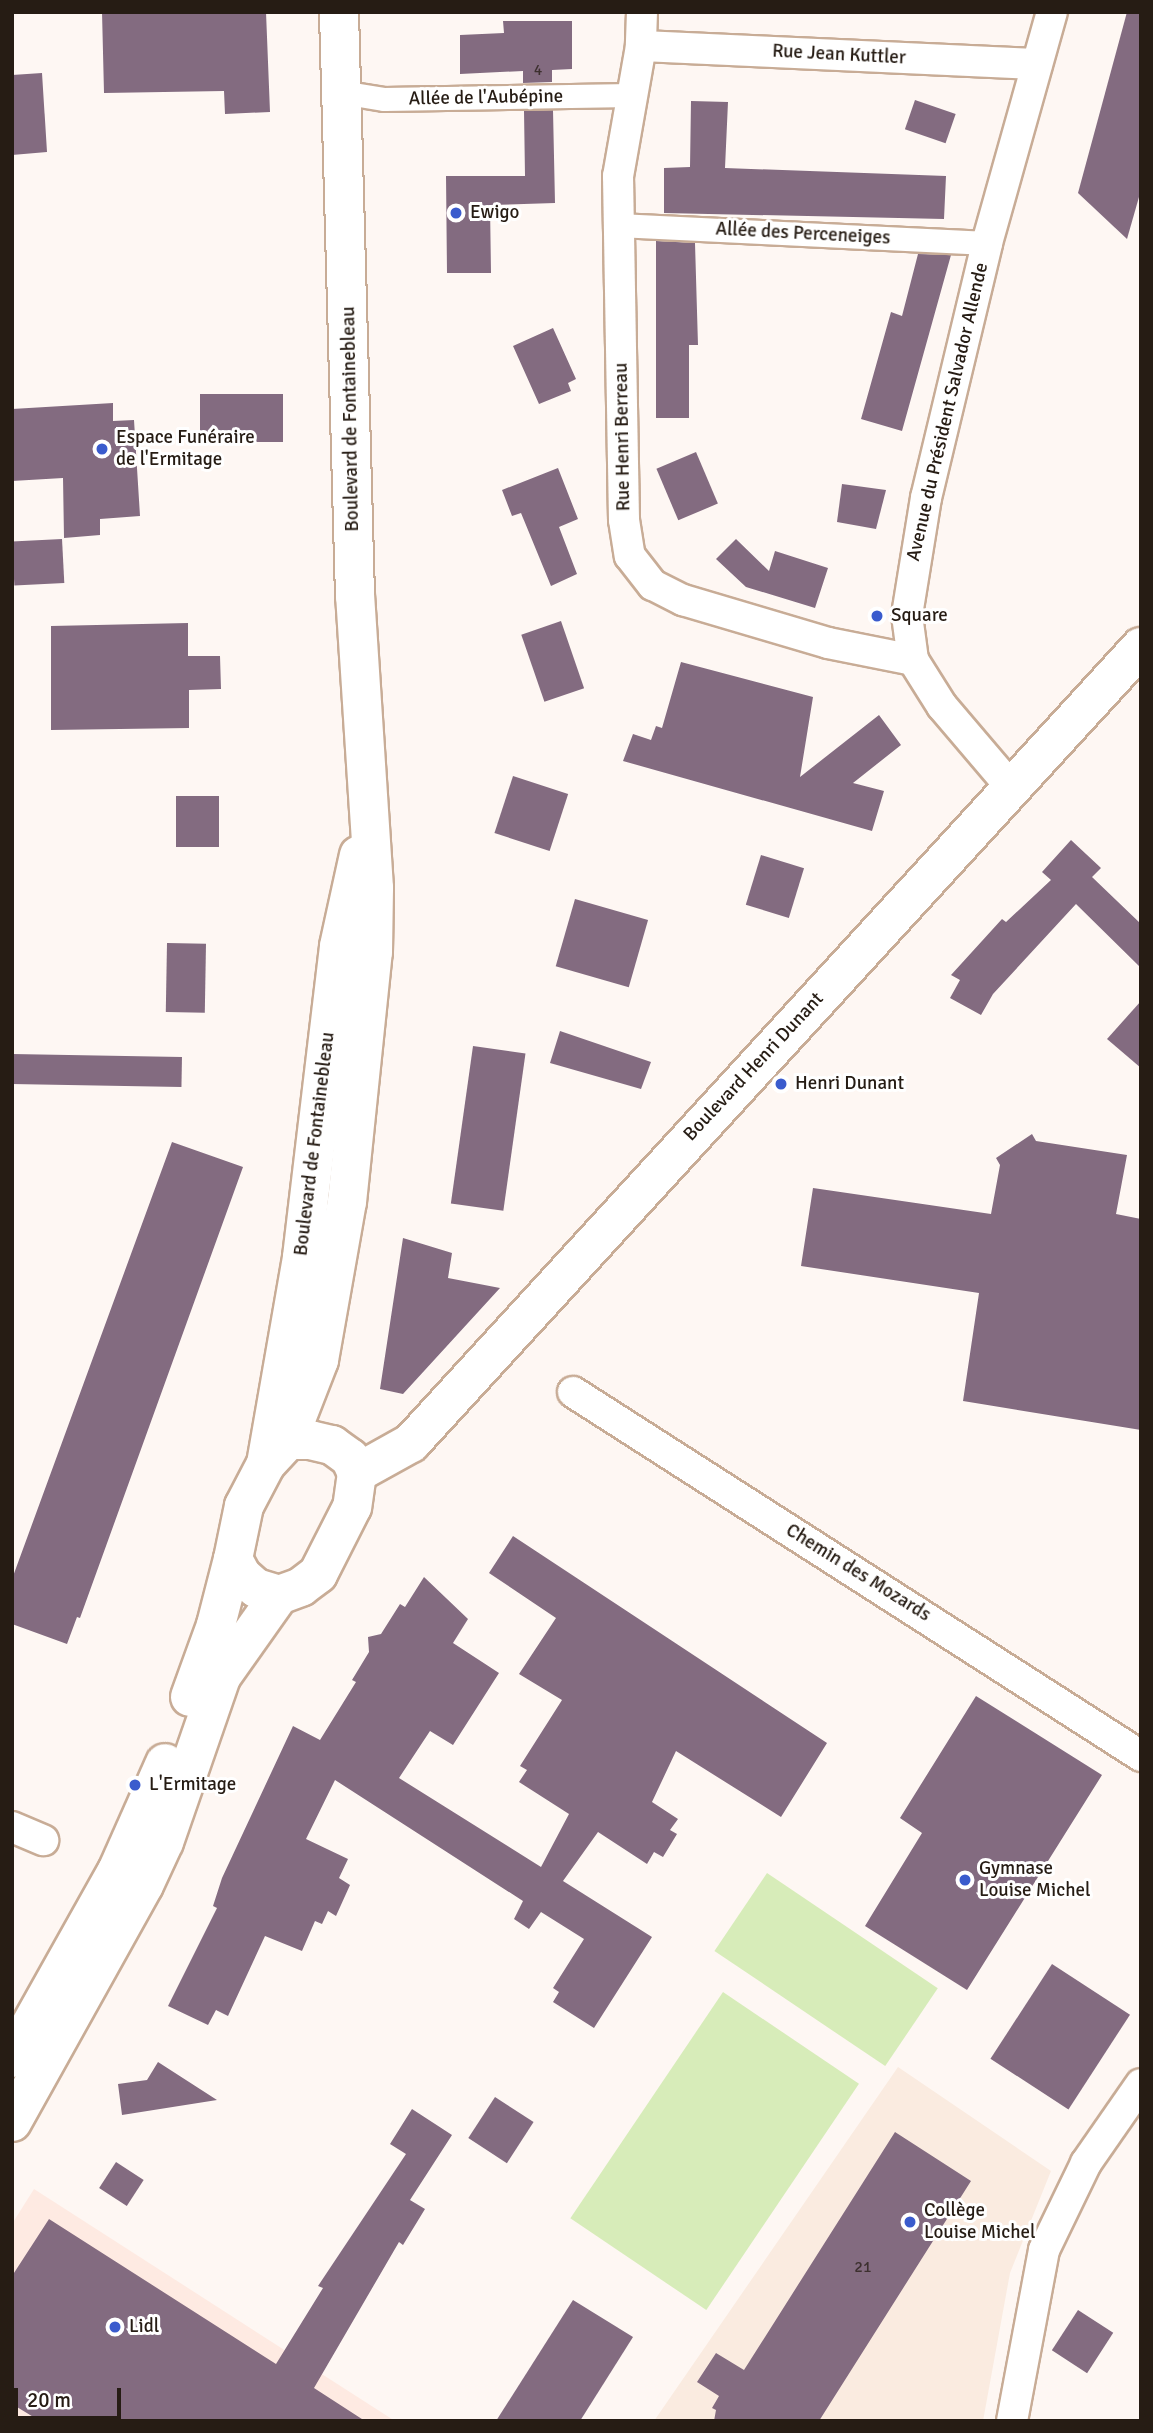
<!DOCTYPE html>
<html>
<head>
<meta charset="utf-8">
<style>
	body { margin:0 }
	#map { position:relative; width:1153px; height:2433px; overflow:hidden; background:#fef7f3; font-family:Signika,sans-serif }
	div>[style] { position:absolute }
	[style*='--x'] { left:calc(var(--x)*1px); top:calc(var(--y)*1px); width:calc(var(--w)*1px); rotate:calc(var(--a)*1deg) }
	.commercial>* { inset:0; background:#feeae2 }
	.built>* { inset:0; background:#faebe0 }
	.green>* { inset:0; background:#d7ecb9; transform-origin:0 0 }
	.building>* { inset:0; background:#836b80; transform-origin:0 0 }
	.roads { filter:drop-shadow(2px 0 #c8ac96) drop-shadow(-2px 0 #c8ac96) drop-shadow(0 2px #c8ac96) drop-shadow(0 -2px #c8ac96) }
	.pedestrian>* { height:23px; margin:-11.5px; padding:0 11.5px; transform-origin:11.5px; border-radius:11.5px; background:#fff }
	.minor>* { height:30px; margin:-15px; padding:0 15px; transform-origin:15px; border-radius:15px; background:#fff }
	.secondary>* { height:38px; margin:-19px; padding:0 19px; transform-origin:19px; border-radius:19px; background:#fff }
	.primary>* { height:38px; margin:-19px; padding:0 19px; transform-origin:19px; border-radius:19px; background:#fff }
	.dots>* { width:19px; height:19px; translate:-50% -50%; box-sizing:border-box; border:4px solid #fff; border-radius:50% }
	span { translate:-50% -50%; white-space:nowrap; text-align:center; line-height:1.15; -webkit-text-stroke:6px #fff; paint-order:stroke }
	.number-label { font-size:16px; color:#3d302f }
	.number-label span { -webkit-text-stroke-width:0 }
	.street-label { font-size:19px; color:#261c14 }
	.poi-label { font-size:19px; color:#261c14 }
	.left { translate:0 -50%; text-align:left }
	.frame { position:absolute; inset:0; border:14px solid #261c14; pointer-events:none }
	.scale { position:absolute; left:14px; top:2388px; width:107px; height:32px; box-sizing:border-box; border:4px solid #261c14; border-top:0; padding-left:9px; font-size:21px; line-height:24px; white-space:nowrap; color:#261c14; -webkit-text-stroke:5px #fff; paint-order:stroke }
</style>
</head>
<body>
<div id="map">
	<div class="commercial">
		<i style="clip-path:polygon(34px 2189px,395px 2421px,12px 2421px,12px 2224px)"></i>
	</div>
	<div class="built">
		<i style="clip-path:polygon(898px 2067px,1051px 2171px,1010px 2273px,983px 2421px,654px 2421px)"></i>
	</div>
	<div class="green">
		<i style="left:767px;top:1873px;width:206px;height:94px;rotate:34deg"></i>
		<i style="left:723px;top:1992px;width:164px;height:273px;rotate:34deg"></i>
	</div>
	<div class="building">
		<i style="clip-path:polygon(102px 12px,266px 12px,270px 112px,225px 114px,224px 91px,104px 93px)"></i>
		<i style="clip-path:polygon(1127px 12px,1141px 12px,1141px 190px,1127px 239px,1078px 193px)"></i>
		<i style="clip-path:polygon(503px 21px,572px 21px,572px 69px,552px 70px,552px 82px,523px 83px,523px 71px,460px 74px,460px 35px,504px 33px)"></i>
		<i style="clip-path:polygon(42px 73px,47px 152px,12px 155px,12px 75px)"></i>
		<i style="left:915px;top:100px;width:43px;height:31px;rotate:19deg"></i>
		<i style="clip-path:polygon(691px 101px,728px 102px,725px 168px,946px 176px,944px 219px,664px 213px,664px 168px,690px 167px)"></i>
		<i style="clip-path:polygon(553px 110px,555px 203px,490px 205px,491px 273px,447px 273px,446px 176px,525px 176px,524px 111px)"></i>
		<i style="clip-path:polygon(656px 241px,695px 243px,698px 345px,689px 345px,689px 418px,656px 418px)"></i>
		<i style="clip-path:polygon(918px 254px,951px 255px,902px 431px,861px 419px,891px 312px,902px 316px)"></i>
		<i style="clip-path:polygon(553px 328px,576px 379px,568px 383px,571px 391px,539px 404px,513px 346px)"></i>
		<i style="left:283px;top:394px;width:48px;height:83px;rotate:90deg"></i>
		<i style="clip-path:polygon(113px 403px,113px 421px,134px 420px,140px 516px,100px 519px,100px 535px,64px 538px,63px 478px,12px 481px,12px 409px)"></i>
		<i style="left:696px;top:452px;width:56px;height:43px;rotate:67deg"></i>
		<i style="clip-path:polygon(558px 468px,578px 519px,559px 527px,577px 574px,551px 586px,521px 513px,512px 516px,502px 490px)"></i>
		<i style="clip-path:polygon(842px 484px,886px 490px,876px 529px,837px 522px)"></i>
		<i style="left:62px;top:539px;width:44px;height:50px;rotate:87deg"></i>
		<i style="clip-path:polygon(736px 539px,769px 571px,775px 551px,828px 568px,815px 608px,746px 587px,716px 559px)"></i>
		<i style="left:561px;top:621px;width:71px;height:42px;rotate:71deg"></i>
		<i style="clip-path:polygon(188px 623px,188px 656px,220px 656px,221px 689px,189px 690px,189px 728px,51px 730px,51px 626px)"></i>
		<i style="clip-path:polygon(681px 662px,813px 697px,800px 777px,879px 715px,901px 745px,853px 783px,884px 791px,872px 831px,623px 761px,633px 734px,651px 740px,656px 726px,662px 728px)"></i>
		<i style="left:513px;top:776px;width:58px;height:60px;rotate:18deg"></i>
		<i style="left:176px;top:796px;width:43px;height:51px"></i>
		<i style="clip-path:polygon(1071px 840px,1101px 868px,1092px 877px,1141px 924px,1141px 968px,1076px 904px,993px 994px,981px 1015px,950px 998px,960px 980px,951px 975px,1002px 919px,1006px 922px,1051px 880px,1042px 872px)"></i>
		<i style="left:761px;top:855px;width:45px;height:52px;rotate:17deg"></i>
		<i style="left:575px;top:899px;width:76px;height:70px;rotate:16deg"></i>
		<i style="left:167px;top:943px;width:39px;height:69px;rotate:1deg"></i>
		<i style="clip-path:polygon(1141px 1001px,1141px 1068px,1107px 1039px)"></i>
		<i style="clip-path:polygon(560px 1031px,651px 1062px,641px 1089px,550px 1063px)"></i>
		<i style="left:473px;top:1046px;width:53px;height:159px;rotate:8deg"></i>
		<i style="left:12px;top:1054px;width:170px;height:30px;rotate:1deg"></i>
		<i style="clip-path:polygon(1032px 1134px,1036px 1141px,1127px 1155px,1116px 1214px,1141px 1219px,1141px 1430px,963px 1401px,979px 1293px,801px 1266px,813px 1188px,991px 1214px,1000px 1165px,996px 1158px)"></i>
		<i style="clip-path:polygon(172px 1142px,243px 1167px,80px 1618px,77px 1617px,67px 1644px,12px 1624px,12px 1579px)"></i>
		<i style="clip-path:polygon(403px 1238px,452px 1253px,448px 1278px,500px 1288px,403px 1394px,380px 1389px)"></i>
		<i style="clip-path:polygon(513px 1536px,827px 1743px,781px 1817px,676px 1751px,652px 1802px,678px 1819px,670px 1830px,677px 1834px,663px 1857px,654px 1852px,647px 1864px,598px 1832px,563px 1881px,652px 1937px,594px 2028px,553px 2002px,559px 1992px,553px 1988px,584px 1939px,541px 1912px,529px 1929px,514px 1919px,523px 1901px,335px 1780px,306px 1839px,348px 1859px,339px 1878px,350px 1885px,336px 1916px,328px 1911px,322px 1924px,315px 1921px,302px 1951px,265px 1936px,228px 2016px,216px 2010px,208px 2025px,168px 2006px,217px 1908px,213px 1906px,222px 1878px,293px 1726px,320px 1740px,356px 1682px,352px 1680px,369px 1652px,368px 1637px,381px 1634px,400px 1604px,405px 1607px,424px 1577px,468px 1619px,453px 1643px,499px 1673px,453px 1745px,430px 1731px,399px 1778px,541px 1867px,569px 1814px,519px 1782px,527px 1770px,520px 1766px,562px 1700px,519px 1674px,556px 1618px,489px 1573px)"></i>
		<i style="clip-path:polygon(976px 1696px,1102px 1775px,967px 1990px,865px 1926px,922px 1833px,900px 1818px)"></i>
		<i style="left:1052px;top:1964px;width:93px;height:113px;rotate:33deg"></i>
		<i style="clip-path:polygon(158px 2062px,217px 2100px,122px 2115px,118px 2084px,147px 2080px)"></i>
		<i style="left:495px;top:2097px;width:46px;height:49px;rotate:33deg"></i>
		<i style="clip-path:polygon(412px 2109px,452px 2135px,410px 2200px,425px 2209px,403px 2245px,399px 2242px,314px 2388px,365px 2421px,40px 2421px,12px 2404px,12px 2276px,49px 2219px,276px 2364px,323px 2288px,318px 2286px,406px 2154px,390px 2144px)"></i>
		<i style="clip-path:polygon(895px 2132px,971px 2181px,819px 2421px,714px 2421px,716px 2410px,712px 2408px,719px 2396px,697px 2382px,716px 2353px,744px 2370px)"></i>
		<i style="left:116px;top:2162px;width:33px;height:31px;rotate:33deg"></i>
		<i style="clip-path:polygon(573px 2300px,633px 2337px,580px 2421px,496px 2421px)"></i>
		<i style="left:1078px;top:2310px;width:42px;height:48px;rotate:33deg"></i>
	</div>
	<div class="roads">
		<div class="pedestrian">
			<i style="--x:341;--y:92;--w:44;--a:9.2"></i>
			<i style="--x:384;--y:99;--w:248;--a:-0.9"></i>
			<i style="--x:619;--y:225;--w:368;--a:2.8"></i>
		</div>
		<div class="minor">
			<i style="--x:642;--y:12;--w:34;--a:92"></i>
			<i style="--x:641;--y:46;--w:132;--a:100"></i>
			<i style="--x:618;--y:176;--w:344;--a:89"></i>
			<i style="--x:624;--y:520;--w:36;--a:81"></i>
			<i style="--x:630;--y:556;--w:37;--a:52"></i>
			<i style="--x:653;--y:585;--w:34;--a:27"></i>
			<i style="--x:683;--y:600;--w:151;--a:16.5"></i>
			<i style="--x:828;--y:643;--w:87;--a:11.3"></i>
			<i style="--x:641;--y:46;--w:396;--a:2.6"></i>
			<i style="--x:1011;--y:787;--w:106;--a:-130.4"></i>
			<i style="--x:942;--y:706;--w:54;--a:-122.2"></i>
			<i style="--x:913;--y:660;--w:45;--a:-97.6"></i>
			<i style="--x:907;--y:615;--w:119;--a:-80.8"></i>
			<i style="--x:926;--y:498;--w:262;--a:-76.5"></i>
			<i style="--x:987;--y:243;--w:240;--a:-74.3"></i>
			<i style="--x:573;--y:1392;--w:675;--a:32.65"></i>
			<i style="--x:12;--y:1827;--w:34;--a:23"></i>
			<i style="--x:1012;--y:2421;--w:174;--a:-79.4"></i>
			<i style="--x:1044;--y:2250;--w:97;--a:-64.2"></i>
			<i style="--x:1086;--y:2163;--w:96;--a:-55.2"></i>
		</div>
		<div class="secondary">
			<i style="--x:357;--y:1473;--w:62;--a:-29.1"></i>
			<i style="--x:411;--y:1443;--w:1080;--a:-47.48"></i>
		</div>
		<div class="primary">
			<i style="--x:288;--y:1440;--w:86;--a:-68.8"></i>
			<i style="--x:319;--y:1360;--w:160;--a:-80"></i>
			<i style="--x:347;--y:1202;--w:251;--a:-84.1"></i>
			<i style="--x:373;--y:952;--w:64;--a:-89.1"></i>
			<i style="--x:374;--y:888;--w:293;--a:-93.7"></i>
			<i style="--x:355;--y:596;--w:584;--a:-91.57"></i>
			<i style="--x:266;--y:1464;--w:33;--a:-47"></i>
			<i style="--x:288;--y:1440;--w:22;--a:0"></i>
			<i style="--x:310;--y:1440;--w:23;--a:13"></i>
			<i style="--x:332;--y:1445;--w:22;--a:36"></i>
			<i style="--x:350;--y:1458;--w:17;--a:65"></i>
			<i style="--x:357;--y:1473;--w:34;--a:98"></i>
			<i style="--x:352;--y:1507;--w:75;--a:116.9"></i>
			<i style="--x:318;--y:1574;--w:21;--a:143"></i>
			<i style="--x:301;--y:1587;--w:23;--a:160"></i>
			<i style="--x:279;--y:1595;--w:24;--a:-163"></i>
			<i style="--x:256;--y:1588;--w:18;--a:-139"></i>
			<i style="--x:242;--y:1576;--w:19;--a:-118"></i>
			<i style="--x:233;--y:1559;--w:54;--a:-78.3"></i>
			<i style="--x:244;--y:1506;--w:47;--a:-62.4"></i>
			<i style="--x:266;--y:1464;--w:210;--a:-80.1"></i>
			<i style="--x:302;--y:1257;--w:313;--a:-83.2"></i>
			<i style="--x:339;--y:946;--w:93;--a:-77.6"></i>
			<i style="--x:190;--y:1697;--w:77;--a:-70.1"></i>
			<i style="--x:216;--y:1625;--w:68;--a:-75.6"></i>
			<i style="--x:12;--y:2058;--w:214;--a:-60.7"></i>
			<i style="--x:117;--y:1871;--w:118;--a:-66"></i>
			<i style="--x:12;--y:2122;--w:271;--a:-60.9"></i>
			<i style="--x:144;--y:1885;--w:47;--a:-65.1"></i>
			<i style="--x:164;--y:1842;--w:175;--a:-70.9"></i>
			<i style="--x:221;--y:1677;--w:100;--a:-54.7"></i>
		</div>
	</div>
	<div class="dots">
		<i style="left:456px;top:213px;background:#3a5bcd"></i>
		<i style="left:102px;top:449px;background:#3a5bcd"></i>
		<i style="left:877px;top:616px;background:#3a5bcd"></i>
		<i style="left:781px;top:1084px;background:#3a5bcd"></i>
		<i style="left:135px;top:1785px;background:#3a5bcd"></i>
		<i style="left:965px;top:1880px;background:#3a5bcd"></i>
		<i style="left:910px;top:2222px;background:#3a5bcd"></i>
		<i style="left:115px;top:2327px;background:#3a5bcd"></i>
	</div>
	<div class="number-label">
		<span style="left:538px;top:70px">4</span>
		<span style="left:863px;top:2267px">21</span>
	</div>
	<div class="street-label">
		<span style="left:839px;top:55px;rotate:3deg">Rue Jean Kuttler</span>
		<span style="left:486px;top:98px;rotate:-1deg">Allée de l'Aubépine</span>
		<span style="left:803px;top:234px;rotate:3deg">Allée des Perceneiges</span>
		<span style="left:948px;top:412px;rotate:-77deg">Avenue du Président Salvador Allende</span>
		<span style="left:351px;top:419px;rotate:-91deg">Boulevard de Fontainebleau</span>
		<span style="left:623px;top:437px;rotate:-91deg">Rue Henri Berreau</span>
		<span style="left:754px;top:1067px;rotate:-47deg">Boulevard Henri Dunant</span>
		<span style="left:315px;top:1144px;rotate:-83deg">Boulevard de Fontainebleau</span>
		<span style="left:858px;top:1573px;rotate:32deg">Chemin des Mozards</span>
	</div>
	<div class="poi-label">
		<span class="left" style="left:470px;top:213px">Ewigo</span>
		<span class="left" style="left:116px;top:449px">Espace Funéraire<br>de l'Ermitage</span>
		<span class="left" style="left:891px;top:616px">Square</span>
		<span class="left" style="left:795px;top:1084px">Henri Dunant</span>
		<span class="left" style="left:149px;top:1785px">L'Ermitage</span>
		<span class="left" style="left:979px;top:1880px">Gymnase<br>Louise Michel</span>
		<span class="left" style="left:924px;top:2222px">Collège<br>Louise Michel</span>
		<span class="left" style="left:129px;top:2327px">Lidl</span>
	</div>
	<div class="frame"></div>
	<div class="scale">20 m</div>
</div>
</body>
</html>
